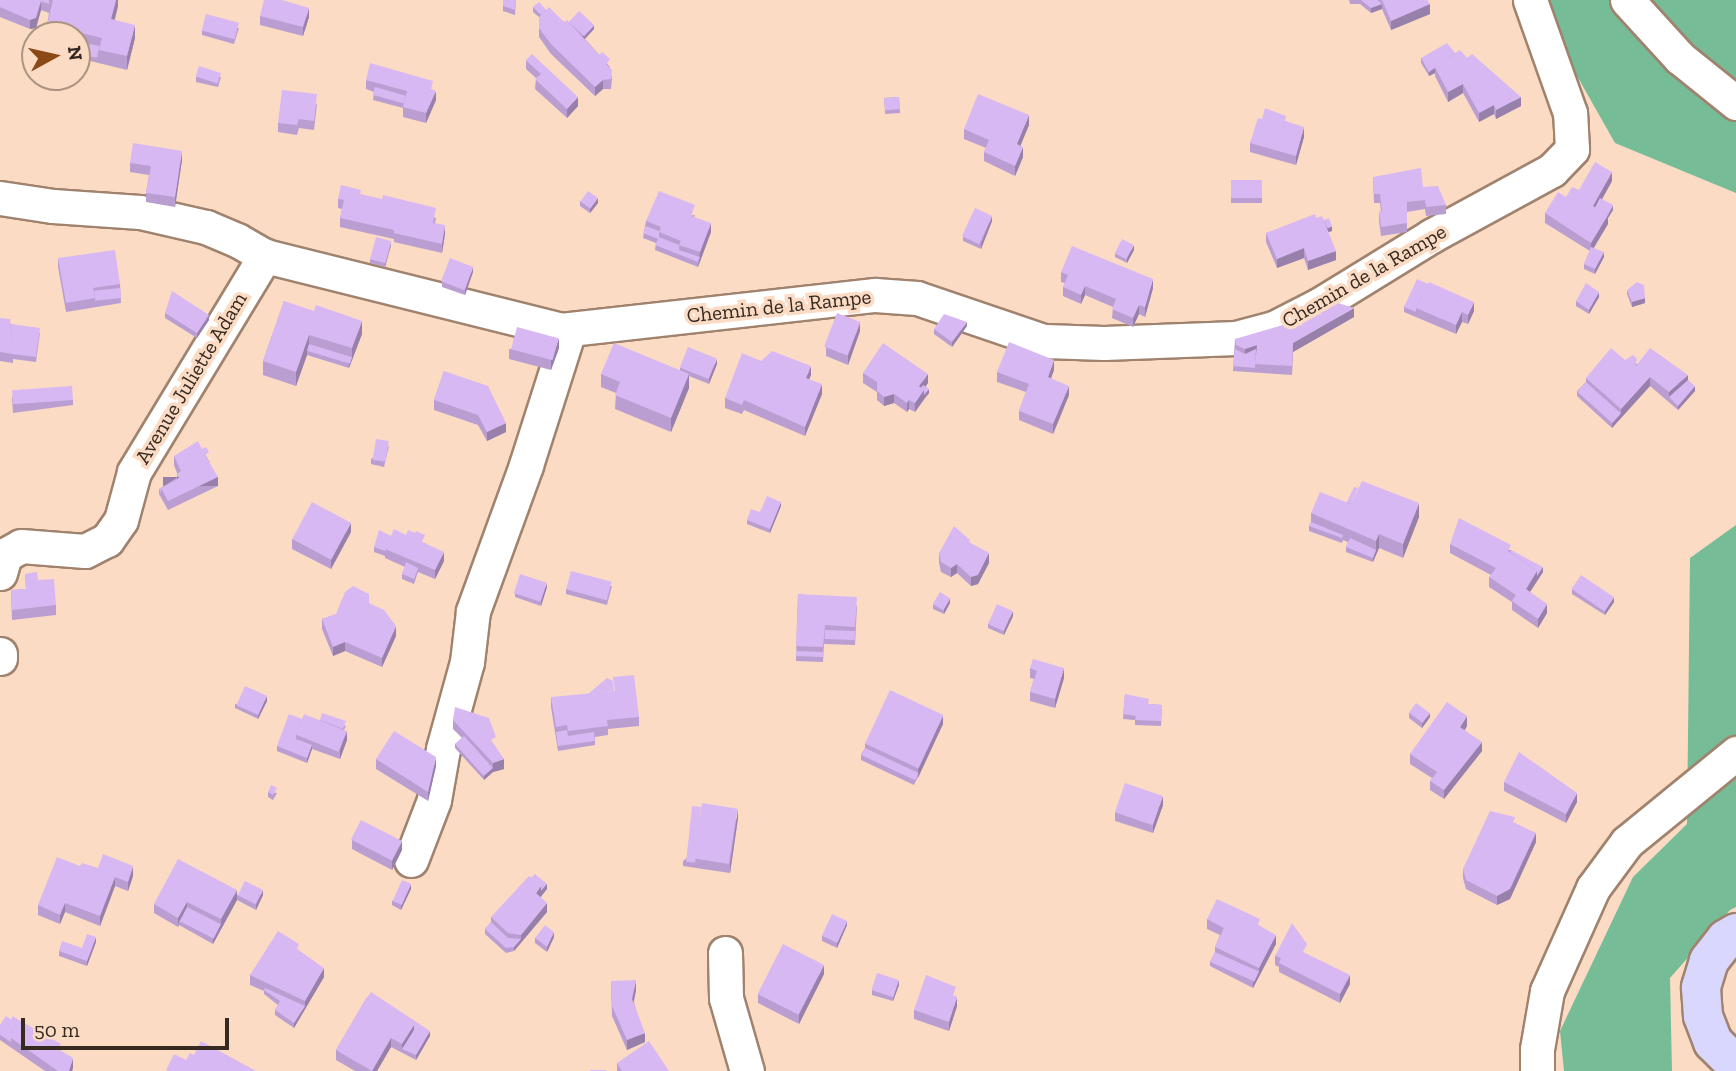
<!DOCTYPE html>
<html>
<head>
<meta charset="utf-8">
<style>
	body { margin:0 }
	#map { position:relative; width:1736px; height:1071px; overflow:hidden; background:#fbdbc4; font-family:"Zilla Slab",serif }
	div>[style] { position:absolute }
	[style*='--x'] { left:calc(var(--x)*1px); top:calc(var(--y)*1px); width:calc(var(--w)*1px); rotate:calc(var(--a)*1deg) }
	.forest>* { inset:0; background:#76bc97 }
	.roads { filter:drop-shadow(2px 0 #a0836e) drop-shadow(-2px 0 #a0836e) drop-shadow(0 2px #a0836e) drop-shadow(0 -2px #a0836e) }
	.minor>* { height:33px; margin:-16.5px; padding:0 16.5px; transform-origin:16.5px; border-radius:16.5px; background:#fff }
	.major>* { height:38px; margin:-19px; padding:0 19px; transform-origin:19px; border-radius:19px; background:#d9d7fe }
	.wall>* { inset:0; background:#ba9ed1; transform-origin:0 0 }
	.shaded-wall>* { inset:0; background:#9781aa; transform-origin:0 0 }
	.building>* { inset:0; background:#d8b8f3; transform-origin:0 0 }
	span { translate:-50% -50%; white-space:nowrap; text-align:center; line-height:1.15; -webkit-text-stroke:7px #fbdbc4; paint-order:stroke }
	.street-label { font-size:21px; color:#352920 }
	.north { position:absolute; left:21px; top:21px; width:70px; height:70px; box-sizing:border-box; background:#fbdbc4; border:2px solid #ac9482; border-radius:50%; rotate:82deg; font-size:19px; font-weight:700; line-height:28px; text-align:center; color:#352920 }
	.north::after { content:''; display:block; margin:auto; width:24px; height:32px; background:#8b4916; clip-path:polygon(50% 0,100% 100%,50% 72%,0 100%) }
	.scale { position:absolute; left:21px; top:1018px; width:208px; height:32px; box-sizing:border-box; border:4px solid #352920; border-top:0; padding-left:9px; font-size:21px; line-height:24px; white-space:nowrap; color:#352920; -webkit-text-stroke:5px #fbdbc4; paint-order:stroke }
</style>
</head>
<body>
<div id="map">
	<div class="forest">
		<i style="clip-path:polygon(1515px 0,1736px 0,1736px 193px,1615px 143px,1542px 14px)"></i>
		<i style="clip-path:polygon(1736px 525px,1736px 907px,1730px 910px,1670px 978px,1672px 1071px,1564px 1071px,1560px 1031px,1633px 877px,1687px 824px,1690px 558px)"></i>
	</div>
	<div class="roads">
		<div class="minor">
			<i style="--x:1627;--y:0;--w:79;--a:47.6"></i>
			<i style="--x:1680;--y:58;--w:72;--a:38.8"></i>
			<i style="--x:0;--y:198;--w:54;--a:8.6"></i>
			<i style="--x:53;--y:206;--w:87;--a:3.9"></i>
			<i style="--x:140;--y:212;--w:68;--a:12.8"></i>
			<i style="--x:206;--y:227;--w:34;--a:23"></i>
			<i style="--x:237;--y:240;--w:32;--a:30"></i>
			<i style="--x:265;--y:256;--w:305;--a:14"></i>
			<i style="--x:561;--y:330;--w:316;--a:-6.4"></i>
			<i style="--x:875;--y:295;--w:42;--a:4.1"></i>
			<i style="--x:917;--y:298;--w:133;--a:18.8"></i>
			<i style="--x:1043;--y:341;--w:61;--a:1.9"></i>
			<i style="--x:1104;--y:343;--w:132;--a:-2.2"></i>
			<i style="--x:1236;--y:338;--w:39;--a:-15"></i>
			<i style="--x:1274;--y:328;--w:51;--a:-27.1"></i>
			<i style="--x:1319;--y:305;--w:132;--a:-31.6"></i>
			<i style="--x:1431;--y:236;--w:138;--a:-28.6"></i>
			<i style="--x:1552;--y:170;--w:29;--a:-46"></i>
			<i style="--x:1572;--y:149;--w:36;--a:-93"></i>
			<i style="--x:1570;--y:113;--w:120;--a:-109.5"></i>
			<i style="--x:0;--y:573;--w:19;--a:-74"></i>
			<i style="--x:5;--y:555;--w:18;--a:-29"></i>
			<i style="--x:21;--y:546;--w:64;--a:4.5"></i>
			<i style="--x:85;--y:551;--w:25;--a:-27"></i>
			<i style="--x:107;--y:540;--w:24;--a:-55"></i>
			<i style="--x:121;--y:520;--w:50;--a:-74.8"></i>
			<i style="--x:134;--y:472;--w:253;--a:-58.8"></i>
			<i style="--x:0;--y:654;--w:4;--a:90"></i>
			<i style="--x:411;--y:860;--w:64;--a:-69"></i>
			<i style="--x:434;--y:800;--w:52;--a:-80"></i>
			<i style="--x:443;--y:749;--w:90;--a:-74.6"></i>
			<i style="--x:467;--y:662;--w:51;--a:-83.3"></i>
			<i style="--x:473;--y:611;--w:155;--a:-70"></i>
			<i style="--x:526;--y:465;--w:142;--a:-72.3"></i>
			<i style="--x:725;--y:953;--w:45;--a:88.7"></i>
			<i style="--x:726;--y:998;--w:76;--a:74"></i>
			<i style="--x:1537;--y:1071;--w:22;--a:-90"></i>
			<i style="--x:1537;--y:1049;--w:59;--a:-80.2"></i>
			<i style="--x:1547;--y:991;--w:113;--a:-65.9"></i>
			<i style="--x:1593;--y:888;--w:57;--a:-53.5"></i>
			<i style="--x:1627;--y:842;--w:141;--a:-39.2"></i>
		</div>
		<div class="major">
			<i style="--x:1736;--y:933;--w:12;--a:149"></i>
			<i style="--x:1726;--y:939;--w:28;--a:128"></i>
			<i style="--x:1709;--y:961;--w:28;--a:107"></i>
			<i style="--x:1701;--y:988;--w:28;--a:86"></i>
			<i style="--x:1703;--y:1016;--w:28;--a:69"></i>
			<i style="--x:1713;--y:1042;--w:33;--a:45"></i>
		</div>
	</div>
	<div class="wall">
		<i style="clip-path:polygon(0 0,118px 0,118px 6px,115px 20px,135px 38px,127px 70px,78px 58px,80px 46px,77px 46px,77px 35px,47px 35px,47px 25px,49px 13px,41px 10px,36px 28px,30px 29px,0 17px)"></i>
		<i style="clip-path:polygon(503px 0,516px 0,515px 15px,503px 11px)"></i>
		<i style="clip-path:polygon(1349px 0,1427px 0,1430px 14px,1391px 30px,1382px 9px,1371px 13px,1360px 4px,1350px 4px)"></i>
		<i style="clip-path:polygon(533px 7px,546px 10px,564px 22px,569px 22px,594px 29px,585px 39px,610px 67px,612px 79px,611px 89px,603px 89px,595px 96px,551px 54px,539px 37px,539px 17px,533px 12px)"></i>
		<i style="clip-path:polygon(260px 16px,309px 17px,303px 36px,260px 25px)"></i>
		<i style="clip-path:polygon(239px 28px,234px 44px,202px 35px,202px 31px)"></i>
		<i style="clip-path:polygon(1455px 53px,1521px 106px,1496px 119px,1494px 114px,1479px 122px,1463px 93px,1448px 102px,1435px 76px,1435px 73px,1429px 76px,1421px 63px,1421px 58px)"></i>
		<i style="clip-path:polygon(526px 60px,578px 106px,567px 118px,535px 89px,536px 78px,526px 69px)"></i>
		<i style="clip-path:polygon(196px 77px,221px 77px,218px 87px,196px 82px)"></i>
		<i style="clip-path:polygon(366px 80px,433px 90px,436px 100px,426px 123px,403px 117px,403px 108px,373px 100px,374px 92px,366px 89px)"></i>
		<i style="left:899px;top:97px;width:16px;height:15px;rotate:86deg"></i>
		<i style="clip-path:polygon(317px 104px,314px 130px,299px 128px,297px 135px,278px 132px,278px 123px)"></i>
		<i style="clip-path:polygon(1286px 121px,1304px 137px,1296px 165px,1250px 152px,1250px 143px)"></i>
		<i style="clip-path:polygon(1029px 125px,1020px 146px,1023px 157px,1015px 176px,984px 161px,984px 152px,986px 148px,964px 139px,964px 129px)"></i>
		<i style="clip-path:polygon(182px 160px,175px 207px,146px 202px,146px 193px,149px 175px,130px 172px,130px 163px)"></i>
		<i style="clip-path:polygon(1373px 177px,1423px 187px,1446px 205px,1446px 214px,1426px 216px,1425px 209px,1407px 212px,1407px 232px,1381px 236px,1379px 221px,1379px 212px,1381px 211px,1380px 203px,1374px 203px)"></i>
		<i style="left:1231px;top:180px;width:31px;height:23px"></i>
		<i style="clip-path:polygon(1612px 181px,1602px 199px,1613px 210px,1608px 218px,1608px 224px,1594px 248px,1604px 257px,1595px 274px,1584px 269px,1584px 264px,1590px 251px,1545px 223px,1545px 213px,1566px 197px,1579px 190px)"></i>
		<i style="clip-path:polygon(361px 195px,436px 218px,435px 223px,445px 234px,442px 253px,394px 242px,394px 239px,340px 227px,340px 218px,342px 209px,338px 208px,338px 199px)"></i>
		<i style="clip-path:polygon(580px 201px,598px 203px,590px 213px,580px 206px)"></i>
		<i style="clip-path:polygon(695px 215px,694px 217px,711px 232px,698px 267px,655px 250px,656px 243px,643px 238px,646px 221px)"></i>
		<i style="clip-path:polygon(1316px 218px,1324px 220px,1332px 231px,1328px 232px,1336px 260px,1308px 270px,1304px 258px,1277px 268px,1266px 242px,1266px 233px)"></i>
		<i style="clip-path:polygon(992px 221px,981px 249px,963px 241px,963px 237px)"></i>
		<i style="clip-path:polygon(391px 245px,385px 267px,370px 263px,370px 259px)"></i>
		<i style="clip-path:polygon(1134px 250px,1127px 263px,1115px 257px,1115px 253px)"></i>
		<i style="clip-path:polygon(58px 258px,120px 284px,121px 303px,66px 312px,58px 267px)"></i>
		<i style="clip-path:polygon(473px 272px,465px 295px,442px 287px,442px 282px)"></i>
		<i style="clip-path:polygon(1061px 272px,1153px 288px,1145px 317px,1139px 314px,1133px 327px,1112px 318px,1113px 307px,1085px 295px,1081px 304px,1063px 296px,1063px 287px,1065px 283px,1061px 282px)"></i>
		<i style="clip-path:polygon(1428px 284px,1474px 311px,1468px 324px,1462px 322px,1456px 334px,1404px 312px,1404px 307px)"></i>
		<i style="clip-path:polygon(1627px 290px,1645px 303px,1632px 307px,1627px 294px)"></i>
		<i style="clip-path:polygon(1599px 297px,1589px 314px,1576px 306px,1576px 301px)"></i>
		<i style="clip-path:polygon(284px 301px,362px 334px,349px 368px,307px 355px,296px 386px,263px 375px,263px 361px)"></i>
		<i style="clip-path:polygon(165px 313px,209px 320px,197px 338px,165px 318px)"></i>
		<i style="clip-path:polygon(1354px 317px,1293px 352px,1292px 375px,1233px 371px,1235px 339px)"></i>
		<i style="clip-path:polygon(0 318px,11px 324px,40px 333px,36px 362px,13px 359px,13px 363px,0 361px)"></i>
		<i style="clip-path:polygon(967px 326px,952px 347px,934px 334px,934px 329px)"></i>
		<i style="clip-path:polygon(860px 331px,848px 365px,826px 356px,826px 347px)"></i>
		<i style="clip-path:polygon(559px 348px,551px 370px,509px 359px,509px 349px)"></i>
		<i style="clip-path:polygon(1625px 360px,1688px 380px,1695px 391px,1678px 410px,1650px 386px,1612px 428px,1577px 396px,1577px 391px,1586px 382px,1586px 378px)"></i>
		<i style="clip-path:polygon(761px 361px,811px 375px,809px 379px,822px 394px,805px 436px,744px 410px,742px 414px,725px 408px,725px 398px)"></i>
		<i style="clip-path:polygon(717px 364px,709px 384px,689px 376px,689px 388px,671px 432px,615px 409px,616px 393px,601px 387px,601px 374px,680px 370px,680px 368px)"></i>
		<i style="clip-path:polygon(1054px 370px,1051px 378px,1069px 395px,1053px 434px,1019px 420px,1019px 411px,1026px 392px,997px 382px,997px 372px)"></i>
		<i style="clip-path:polygon(444px 371px,506px 432px,487px 441px,478px 425px,434px 410px,434px 400px)"></i>
		<i style="clip-path:polygon(863px 373px,928px 383px,926px 386px,929px 393px,915px 412px,909px 409px,907px 412px,894px 403px,884px 406px,877px 400px,877px 392px,863px 383px)"></i>
		<i style="clip-path:polygon(12px 397px,73px 400px,73px 405px,13px 413px)"></i>
		<i style="clip-path:polygon(389px 446px,384px 467px,371px 464px,371px 459px)"></i>
		<i style="clip-path:polygon(202px 449px,209px 461px,218px 486px,168px 510px,159px 494px,159px 489px,177px 478px,177px 473px,174px 465px,174px 456px)"></i>
		<i style="clip-path:polygon(1347px 502px,1419px 517px,1403px 558px,1379px 548px,1373px 562px,1346px 552px,1346px 547px,1348px 542px,1343px 540px,1342px 543px,1309px 531px,1309px 526px,1311px 522px,1311px 513px)"></i>
		<i style="clip-path:polygon(781px 506px,770px 533px,747px 524px,747px 520px,760px 512px)"></i>
		<i style="clip-path:polygon(351px 532px,331px 569px,292px 549px,292px 539px)"></i>
		<i style="clip-path:polygon(391px 536px,425px 543px,444px 561px,435px 579px,418px 572px,414px 584px,402px 579px,402px 574px,405px 567px,385px 558px,385px 556px,374px 552px,374px 547px)"></i>
		<i style="clip-path:polygon(970px 543px,989px 563px,978px 584px,971px 586px,957px 573px,951px 577px,941px 572px,939px 563px,939px 553px)"></i>
		<i style="clip-path:polygon(1450px 544px,1511px 550px,1543px 572px,1530px 592px,1547px 613px,1538px 628px,1512px 610px,1512px 602px,1489px 587px,1489px 577px,1491px 575px,1450px 553px)"></i>
		<i style="clip-path:polygon(25px 574px,38px 580px,56px 605px,56px 615px,12px 620px,11px 590px,26px 589px)"></i>
		<i style="clip-path:polygon(612px 586px,607px 605px,566px 594px,566px 589px)"></i>
		<i style="clip-path:polygon(547px 587px,541px 606px,515px 597px,515px 593px)"></i>
		<i style="clip-path:polygon(1572px 589px,1614px 602px,1605px 615px,1572px 594px)"></i>
		<i style="clip-path:polygon(798px 594px,857px 606px,855px 645px,824px 644px,823px 662px,796px 661px)"></i>
		<i style="clip-path:polygon(369px 603px,396px 636px,382px 667px,345px 651px,333px 656px,322px 629px,322px 619px)"></i>
		<i style="clip-path:polygon(950px 603px,944px 614px,933px 609px,933px 604px)"></i>
		<i style="clip-path:polygon(1013px 616px,1004px 635px,988px 628px,988px 624px)"></i>
		<i style="clip-path:polygon(1030px 668px,1064px 678px,1055px 708px,1030px 701px,1030px 692px,1034px 679px,1030px 678px)"></i>
		<i style="clip-path:polygon(1125px 694px,1149px 704px,1162px 705px,1161px 726px,1135px 725px,1135px 720px,1123px 719px)"></i>
		<i style="clip-path:polygon(551px 697px,639px 717px,639px 726px,608px 729px,608px 735px,595px 737px,595px 745px,558px 751px,551px 707px)"></i>
		<i style="clip-path:polygon(267px 701px,258px 719px,235px 708px,235px 704px)"></i>
		<i style="clip-path:polygon(1409px 713px,1430px 717px,1422px 728px,1409px 718px)"></i>
		<i style="clip-path:polygon(302px 719px,320px 720px,346px 726px,344px 730px,347px 740px,340px 759px,312px 749px,307px 763px,277px 751px,277px 746px)"></i>
		<i style="clip-path:polygon(453px 720px,495px 746px,504px 769px,493px 772px,484px 780px,455px 748px,455px 744px,462px 738px,453px 729px)"></i>
		<i style="clip-path:polygon(943px 724px,914px 785px,861px 760px,861px 755px,865px 748px,865px 743px)"></i>
		<i style="clip-path:polygon(1467px 726px,1465px 730px,1482px 751px,1444px 799px,1430px 790px,1430px 781px,1432px 778px,1410px 764px,1410px 754px)"></i>
		<i style="clip-path:polygon(376px 759px,436px 766px,428px 801px,376px 769px)"></i>
		<i style="clip-path:polygon(1504px 782px,1577px 802px,1566px 823px,1504px 791px)"></i>
		<i style="clip-path:polygon(268px 792px,277px 793px,273px 800px,268px 797px)"></i>
		<i style="clip-path:polygon(1163px 805px,1153px 833px,1115px 821px,1115px 812px)"></i>
		<i style="clip-path:polygon(738px 818px,730px 873px,683px 866px,683px 861px)"></i>
		<i style="clip-path:polygon(1515px 823px,1536px 842px,1510px 899px,1497px 905px,1466px 889px,1463px 878px,1463px 869px)"></i>
		<i style="clip-path:polygon(352px 840px,402px 850px,392px 870px,352px 849px)"></i>
		<i style="clip-path:polygon(80px 866px,133px 876px,128px 891px,115px 886px,100px 926px,65px 912px,60px 924px,38px 915px,38px 905px)"></i>
		<i style="clip-path:polygon(411px 889px,401px 910px,392px 905px,392px 901px)"></i>
		<i style="clip-path:polygon(547px 889px,540px 897px,547px 912px,514px 951px,506px 953px,485px 934px,485px 929px,491px 922px,491px 917px)"></i>
		<i style="clip-path:polygon(237px 895px,263px 895px,256px 910px,237px 900px,213px 944px,179px 925px,178px 927px,154px 913px,154px 904px)"></i>
		<i style="clip-path:polygon(1207px 919px,1260px 926px,1276px 944px,1253px 988px,1210px 966px,1210px 962px,1215px 952px,1215px 947px,1220px 935px,1207px 929px)"></i>
		<i style="clip-path:polygon(847px 925px,837px 948px,822px 941px,822px 936px)"></i>
		<i style="clip-path:polygon(554px 937px,547px 952px,535px 943px,535px 938px)"></i>
		<i style="clip-path:polygon(96px 942px,87px 966px,59px 956px,59px 951px,82px 948px)"></i>
		<i style="clip-path:polygon(299px 951px,324px 977px,294px 1028px,275px 1015px,275px 1010px,278px 1005px,264px 994px,264px 991px,250px 985px,250px 975px)"></i>
		<i style="clip-path:polygon(1307px 954px,1350px 984px,1340px 1003px,1279px 972px,1279px 967px,1275px 965px,1275px 956px)"></i>
		<i style="clip-path:polygon(824px 974px,799px 1024px,758px 1003px,758px 994px)"></i>
		<i style="clip-path:polygon(611px 981px,636px 990px,634px 1002px,645px 1042px,627px 1050px,612px 1016px)"></i>
		<i style="clip-path:polygon(899px 985px,893px 1001px,872px 995px,872px 990px)"></i>
		<i style="clip-path:polygon(367px 997px,430px 1036px,416px 1060px,391px 1047px,377px 1071px,355px 1071px,336px 1060px,336px 1050px)"></i>
		<i style="clip-path:polygon(957px 1006px,949px 1031px,914px 1019px,914px 1010px)"></i>
		<i style="clip-path:polygon(0 1025px,61px 1051px,73px 1068px,72px 1071px,45px 1071px,0 1040px)"></i>
		<i style="clip-path:polygon(617px 1063px,669px 1071px,617px 1071px)"></i>
	</div>
	<div class="shaded-wall">
		<i style="clip-path:polygon(116px 0,118px 0,118px 6px,111px 33px,111px 19px)"></i>
		<i style="clip-path:polygon(41px 1px,41px 10px,36px 28px,30px 29px,30px 20px)"></i>
		<i style="clip-path:polygon(1382px 4px,1382px 9px,1371px 13px,1371px 8px)"></i>
		<i style="clip-path:polygon(1430px 4px,1430px 14px,1391px 30px,1391px 21px)"></i>
		<i style="clip-path:polygon(309px 8px,309px 17px,303px 36px,303px 27px)"></i>
		<i style="clip-path:polygon(135px 25px,135px 38px,127px 70px,127px 56px)"></i>
		<i style="clip-path:polygon(594px 25px,594px 29px,579px 45px,579px 40px)"></i>
		<i style="clip-path:polygon(1435px 68px,1435px 73px,1429px 76px,1429px 72px)"></i>
		<i style="clip-path:polygon(603px 80px,603px 89px,595px 96px,595px 87px)"></i>
		<i style="clip-path:polygon(1463px 84px,1463px 93px,1448px 102px,1448px 92px)"></i>
		<i style="clip-path:polygon(436px 91px,436px 100px,426px 123px,426px 113px)"></i>
		<i style="clip-path:polygon(578px 97px,578px 106px,567px 118px,567px 109px)"></i>
		<i style="clip-path:polygon(1521px 97px,1521px 106px,1496px 119px,1496px 110px)"></i>
		<i style="clip-path:polygon(1494px 105px,1494px 114px,1479px 122px,1479px 113px)"></i>
		<i style="clip-path:polygon(1029px 115px,1029px 125px,1017px 154px,1017px 144px)"></i>
		<i style="clip-path:polygon(1304px 127px,1304px 137px,1296px 165px,1296px 156px)"></i>
		<i style="clip-path:polygon(1023px 147px,1023px 157px,1015px 176px,1015px 166px)"></i>
		<i style="clip-path:polygon(182px 151px,182px 160px,175px 207px,175px 197px)"></i>
		<i style="clip-path:polygon(1612px 172px,1612px 181px,1595px 212px,1593px 206px)"></i>
		<i style="clip-path:polygon(598px 198px,598px 203px,590px 213px,590px 209px)"></i>
		<i style="clip-path:polygon(1613px 205px,1613px 210px,1608px 218px,1608px 224px,1591px 252px,1591px 243px)"></i>
		<i style="clip-path:polygon(992px 216px,992px 221px,981px 249px,981px 244px)"></i>
		<i style="clip-path:polygon(711px 223px,711px 232px,698px 267px,700px 252px)"></i>
		<i style="clip-path:polygon(445px 225px,445px 234px,442px 253px,442px 244px)"></i>
		<i style="clip-path:polygon(1332px 226px,1332px 231px,1325px 233px,1325px 228px)"></i>
		<i style="clip-path:polygon(391px 241px,391px 245px,385px 267px,385px 262px)"></i>
		<i style="clip-path:polygon(1134px 245px,1134px 250px,1127px 263px,1127px 258px)"></i>
		<i style="clip-path:polygon(1304px 248px,1304px 258px,1277px 268px,1277px 259px)"></i>
		<i style="clip-path:polygon(1336px 251px,1336px 260px,1308px 270px,1308px 261px)"></i>
		<i style="clip-path:polygon(1604px 252px,1604px 257px,1595px 274px,1595px 269px)"></i>
		<i style="clip-path:polygon(473px 267px,473px 272px,465px 295px,465px 290px)"></i>
		<i style="clip-path:polygon(1153px 279px,1153px 288px,1145px 317px,1145px 307px)"></i>
		<i style="clip-path:polygon(1085px 286px,1085px 295px,1081px 304px,1081px 295px)"></i>
		<i style="clip-path:polygon(1599px 292px,1599px 297px,1589px 314px,1589px 310px)"></i>
		<i style="clip-path:polygon(1645px 298px,1645px 303px,1632px 307px,1632px 302px)"></i>
		<i style="clip-path:polygon(1474px 302px,1474px 311px,1468px 324px,1468px 315px)"></i>
		<i style="clip-path:polygon(1139px 305px,1139px 314px,1133px 327px,1133px 318px)"></i>
		<i style="clip-path:polygon(1354px 308px,1354px 317px,1293px 352px,1292px 375px,1293px 343px)"></i>
		<i style="clip-path:polygon(1462px 312px,1462px 322px,1456px 334px,1456px 325px)"></i>
		<i style="clip-path:polygon(209px 315px,209px 320px,197px 338px,197px 333px)"></i>
		<i style="clip-path:polygon(362px 321px,362px 334px,349px 368px,349px 364px,352px 357px,352px 348px)"></i>
		<i style="clip-path:polygon(860px 322px,860px 331px,848px 365px,848px 356px)"></i>
		<i style="clip-path:polygon(967px 322px,967px 326px,952px 347px,952px 342px)"></i>
		<i style="clip-path:polygon(309px 335px,309px 348px,307px 351px,307px 355px,296px 386px,296px 372px)"></i>
		<i style="clip-path:polygon(559px 338px,559px 348px,551px 370px,551px 361px)"></i>
		<i style="clip-path:polygon(1257px 345px,1257px 354px,1245px 359px,1245px 349px)"></i>
		<i style="clip-path:polygon(717px 359px,717px 364px,709px 384px,709px 379px)"></i>
		<i style="clip-path:polygon(1054px 360px,1054px 370px,1048px 386px,1048px 377px)"></i>
		<i style="clip-path:polygon(811px 366px,811px 375px,806px 387px,806px 378px)"></i>
		<i style="clip-path:polygon(689px 374px,689px 388px,671px 432px,671px 418px)"></i>
		<i style="clip-path:polygon(928px 374px,928px 383px,921px 392px,919px 386px)"></i>
		<i style="clip-path:polygon(1688px 375px,1688px 385px,1669px 397px,1669px 392px)"></i>
		<i style="clip-path:polygon(1650px 377px,1650px 386px,1621px 418px,1621px 409px)"></i>
		<i style="clip-path:polygon(822px 384px,822px 394px,805px 436px,805px 427px)"></i>
		<i style="clip-path:polygon(1069px 386px,1069px 395px,1053px 434px,1053px 424px)"></i>
		<i style="clip-path:polygon(1695px 386px,1695px 391px,1678px 410px,1678px 406px)"></i>
		<i style="clip-path:polygon(929px 389px,929px 393px,924px 399px,924px 395px)"></i>
		<i style="clip-path:polygon(924px 390px,924px 399px,915px 412px,915px 403px)"></i>
		<i style="clip-path:polygon(894px 394px,894px 403px,884px 406px,884px 397px)"></i>
		<i style="clip-path:polygon(909px 400px,909px 409px,907px 412px,907px 403px)"></i>
		<i style="clip-path:polygon(1621px 413px,1621px 418px,1612px 428px,1612px 423px)"></i>
		<i style="clip-path:polygon(506px 423px,506px 432px,487px 441px,487px 432px)"></i>
		<i style="left:218px;top:477px;width:9px;height:55px;rotate:90deg"></i>
		<i style="clip-path:polygon(781px 502px,781px 506px,770px 533px,770px 529px)"></i>
		<i style="clip-path:polygon(1419px 503px,1419px 517px,1403px 558px,1403px 544px)"></i>
		<i style="clip-path:polygon(351px 523px,351px 532px,331px 569px,331px 560px)"></i>
		<i style="clip-path:polygon(1379px 534px,1379px 548px,1373px 562px,1373px 558px,1376px 550px,1376px 541px)"></i>
		<i style="clip-path:polygon(444px 552px,444px 561px,435px 579px,435px 570px)"></i>
		<i style="clip-path:polygon(989px 553px,989px 563px,978px 584px,971px 586px,971px 577px)"></i>
		<i style="clip-path:polygon(957px 564px,957px 573px,951px 577px,951px 568px)"></i>
		<i style="clip-path:polygon(1543px 567px,1543px 572px,1526px 598px,1526px 589px,1537px 571px)"></i>
		<i style="clip-path:polygon(547px 583px,547px 587px,541px 606px,541px 601px)"></i>
		<i style="clip-path:polygon(1614px 597px,1614px 602px,1605px 615px,1605px 610px)"></i>
		<i style="clip-path:polygon(950px 598px,950px 603px,944px 614px,944px 610px)"></i>
		<i style="clip-path:polygon(1547px 604px,1547px 613px,1538px 628px,1538px 619px)"></i>
		<i style="clip-path:polygon(1013px 611px,1013px 616px,1004px 635px,1004px 631px)"></i>
		<i style="clip-path:polygon(396px 626px,396px 636px,382px 667px,382px 658px)"></i>
		<i style="clip-path:polygon(345px 642px,345px 651px,333px 656px,333px 647px)"></i>
		<i style="clip-path:polygon(1064px 668px,1064px 678px,1055px 708px,1055px 699px)"></i>
		<i style="clip-path:polygon(267px 696px,267px 701px,258px 719px,258px 714px)"></i>
		<i style="clip-path:polygon(1430px 713px,1430px 717px,1422px 728px,1422px 724px)"></i>
		<i style="clip-path:polygon(943px 715px,943px 724px,918px 778px,918px 768px)"></i>
		<i style="clip-path:polygon(1467px 716px,1467px 726px,1460px 736px,1460px 727px)"></i>
		<i style="clip-path:polygon(347px 731px,347px 740px,340px 759px,340px 750px)"></i>
		<i style="clip-path:polygon(1482px 742px,1482px 751px,1444px 799px,1444px 790px)"></i>
		<i style="clip-path:polygon(312px 745px,312px 749px,307px 763px,307px 758px)"></i>
		<i style="clip-path:polygon(436px 757px,436px 766px,428px 801px,428px 792px)"></i>
		<i style="clip-path:polygon(504px 759px,504px 769px,493px 772px,484px 780px,484px 775px,493px 768px,493px 763px)"></i>
		<i style="clip-path:polygon(1577px 793px,1577px 802px,1566px 823px,1566px 814px)"></i>
		<i style="clip-path:polygon(1163px 796px,1163px 805px,1153px 833px,1153px 824px)"></i>
		<i style="clip-path:polygon(738px 809px,738px 818px,730px 873px,730px 864px)"></i>
		<i style="clip-path:polygon(1536px 833px,1536px 842px,1510px 899px,1497px 905px,1497px 896px)"></i>
		<i style="clip-path:polygon(402px 841px,402px 850px,392px 870px,392px 861px)"></i>
		<i style="clip-path:polygon(133px 866px,133px 876px,128px 891px,128px 882px)"></i>
		<i style="clip-path:polygon(115px 877px,115px 886px,100px 926px,100px 916px)"></i>
		<i style="clip-path:polygon(411px 884px,411px 889px,401px 910px,401px 906px)"></i>
		<i style="clip-path:polygon(547px 884px,547px 889px,536px 903px,536px 893px,541px 886px)"></i>
		<i style="clip-path:polygon(237px 890px,237px 900px,213px 944px,213px 939px,221px 924px,221px 919px)"></i>
		<i style="clip-path:polygon(263px 890px,263px 895px,256px 910px,256px 905px)"></i>
		<i style="clip-path:polygon(187px 902px,187px 911px,179px 921px,178px 927px,178px 918px)"></i>
		<i style="clip-path:polygon(65px 903px,65px 912px,60px 924px,60px 915px)"></i>
		<i style="clip-path:polygon(547px 903px,547px 912px,514px 951px,514px 947px,521px 939px,521px 935px)"></i>
		<i style="clip-path:polygon(847px 921px,847px 925px,837px 948px,837px 943px)"></i>
		<i style="clip-path:polygon(554px 932px,554px 937px,547px 952px,547px 947px)"></i>
		<i style="clip-path:polygon(1276px 935px,1276px 944px,1253px 988px,1253px 983px,1259px 972px,1259px 968px)"></i>
		<i style="clip-path:polygon(96px 937px,96px 942px,87px 966px,87px 961px)"></i>
		<i style="clip-path:polygon(824px 965px,824px 974px,799px 1024px,799px 1014px)"></i>
		<i style="clip-path:polygon(324px 968px,324px 977px,294px 1028px,294px 1023px,305px 1006px,305px 1001px)"></i>
		<i style="clip-path:polygon(1350px 975px,1350px 984px,1340px 1003px,1340px 994px)"></i>
		<i style="clip-path:polygon(636px 980px,636px 990px,632px 1008px,632px 999px)"></i>
		<i style="clip-path:polygon(899px 980px,899px 985px,893px 1001px,893px 996px)"></i>
		<i style="clip-path:polygon(957px 997px,957px 1006px,949px 1031px,949px 1022px)"></i>
		<i style="clip-path:polygon(414px 1025px,414px 1034px,402px 1049px,402px 1044px)"></i>
		<i style="clip-path:polygon(430px 1031px,430px 1036px,416px 1060px,416px 1055px)"></i>
		<i style="clip-path:polygon(645px 1033px,645px 1042px,627px 1050px,627px 1040px)"></i>
		<i style="clip-path:polygon(391px 1038px,391px 1047px,377px 1071px,372px 1071px)"></i>
		<i style="clip-path:polygon(73px 1058px,73px 1068px,72px 1071px,69px 1071px)"></i>
	</div>
	<div class="building">
		<i style="clip-path:polygon(0 0,49px 0,49px 4px,41px 1px,36px 18px,30px 20px,0 7px)"></i>
		<i style="clip-path:polygon(51px 0,116px 0,111px 19px,135px 25px,127px 56px,99px 50px,102px 38px,47px 25px,53px 0)"></i>
		<i style="clip-path:polygon(264px 0,282px 0,309px 8px,303px 27px,260px 16px)"></i>
		<i style="clip-path:polygon(503px 0,516px 0,515px 10px,503px 6px)"></i>
		<i style="clip-path:polygon(1361px 0,1377px 0,1382px 4px,1371px 8px)"></i>
		<i style="clip-path:polygon(1382px 0,1427px 0,1430px 4px,1391px 21px)"></i>
		<i style="clip-path:polygon(539px 2px,546px 10px,541px 15px,533px 7px)"></i>
		<i style="clip-path:polygon(549px 7px,564px 22px,567px 20px,599px 55px,602px 52px,610px 59px,606px 64px,612px 70px,611px 79px,603px 80px,595px 87px,551px 44px,539px 28px,539px 17px)"></i>
		<i style="left:579px;top:11px;width:21px;height:15px;rotate:43deg"></i>
		<i style="left:206px;top:14px;width:34px;height:17px;rotate:15deg"></i>
		<i style="left:81px;top:42px;width:19px;height:12px;rotate:12deg"></i>
		<i style="clip-path:polygon(1447px 43px,1455px 53px,1429px 72px,1421px 58px)"></i>
		<i style="clip-path:polygon(1460px 50px,1467px 58px,1472px 54px,1521px 97px,1496px 110px,1494px 105px,1479px 113px,1463px 84px,1448px 92px,1435px 67px)"></i>
		<i style="clip-path:polygon(532px 54px,578px 97px,567px 109px,535px 79px,541px 74px,526px 60px)"></i>
		<i style="clip-path:polygon(370px 63px,433px 81px,431px 89px,436px 91px,426px 113px,403px 107px,407px 91px,366px 80px)"></i>
		<i style="left:199px;top:66px;width:23px;height:11px;rotate:18deg"></i>
		<i style="left:375px;top:87px;width:32px;height:8px;rotate:16deg"></i>
		<i style="clip-path:polygon(282px 90px,317px 94px,314px 121px,299px 119px,297px 125px,278px 123px)"></i>
		<i style="clip-path:polygon(978px 94px,1029px 115px,1017px 144px,1023px 147px,1015px 166px,984px 152px,989px 140px,964px 129px)"></i>
		<i style="left:899px;top:97px;width:12px;height:15px;rotate:85deg"></i>
		<i style="clip-path:polygon(1265px 108px,1286px 116px,1285px 121px,1304px 127px,1296px 156px,1250px 143px,1258px 118px,1262px 119px)"></i>
		<i style="clip-path:polygon(133px 143px,182px 151px,175px 197px,146px 193px,151px 166px,130px 163px)"></i>
		<i style="clip-path:polygon(1595px 162px,1612px 172px,1593px 206px,1608px 215px,1591px 243px,1545px 213px,1558px 192px,1566px 197px,1572px 187px,1579px 190px)"></i>
		<i style="clip-path:polygon(1421px 168px,1423px 187px,1438px 186px,1446px 205px,1426px 207px,1425px 200px,1407px 202px,1407px 223px,1381px 227px,1379px 212px,1382px 211px,1380px 194px,1374px 194px,1373px 177px)"></i>
		<i style="left:1231px;top:180px;width:31px;height:18px"></i>
		<i style="clip-path:polygon(341px 185px,361px 190px,360px 194px,382px 199px,383px 195px,436px 208px,433px 223px,445px 225px,442px 244px,394px 233px,394px 230px,340px 218px,344px 200px,338px 199px)"></i>
		<i style="left:588px;top:191px;width:12px;height:13px;rotate:35deg"></i>
		<i style="clip-path:polygon(659px 191px,695px 205px,691px 216px,711px 223px,700px 252px,679px 245px,681px 241px,659px 232px,661px 227px,646px 221px)"></i>
		<i style="left:1600px;top:198px;width:15px;height:11px;rotate:28deg"></i>
		<i style="left:975px;top:208px;width:19px;height:31px;rotate:25deg"></i>
		<i style="clip-path:polygon(1315px 214px,1316px 218px,1322px 216px,1336px 251px,1308px 261px,1304px 248px,1277px 259px,1266px 233px)"></i>
		<i style="left:1329px;top:218px;width:9px;height:5px;rotate:69deg"></i>
		<i style="clip-path:polygon(646px 226px,659px 231px,659px 237px,679px 245px,679px 250px,700px 257px,698px 262px,655px 245px,658px 239px,643px 233px)"></i>
		<i style="left:376px;top:237px;width:16px;height:23px;rotate:15deg"></i>
		<i style="left:1122px;top:239px;width:13px;height:16px;rotate:27deg"></i>
		<i style="clip-path:polygon(1072px 246px,1153px 279px,1145px 307px,1139px 305px,1133px 318px,1112px 309px,1116px 299px,1085px 286px,1081px 295px,1063px 287px,1068px 275px,1061px 272px)"></i>
		<i style="clip-path:polygon(1591px 247px,1604px 252px,1595px 269px,1584px 264px)"></i>
		<i style="clip-path:polygon(115px 250px,120px 284px,93px 288px,95px 298px,66px 303px,58px 258px)"></i>
		<i style="left:450px;top:258px;width:25px;height:25px;rotate:21deg"></i>
		<i style="clip-path:polygon(1417px 279px,1428px 284px,1416px 308px,1416px 312px,1404px 307px)"></i>
		<i style="clip-path:polygon(1429px 282px,1474px 302px,1468px 315px,1462px 312px,1456px 325px,1416px 308px)"></i>
		<i style="clip-path:polygon(1637px 282px,1644px 285px,1645px 298px,1632px 302px,1627px 290px)"></i>
		<i style="clip-path:polygon(1586px 283px,1599px 292px,1589px 310px,1576px 301px)"></i>
		<i style="left:120px;top:288px;width:10px;height:26px;rotate:84deg"></i>
		<i style="clip-path:polygon(172px 291px,209px 315px,197px 333px,165px 313px)"></i>
		<i style="clip-path:polygon(284px 301px,314px 311px,316px 305px,362px 321px,352px 348px,309px 335px,296px 372px,263px 361px)"></i>
		<i style="clip-path:polygon(1332px 301px,1354px 308px,1293px 343px,1292px 366px,1255px 364px,1257px 345px,1245px 349px,1236px 345px,1235px 339px,1293px 322px)"></i>
		<i style="left:837px;top:313px;width:25px;height:36px;rotate:21deg"></i>
		<i style="clip-path:polygon(944px 314px,967px 322px,952px 342px,934px 329px)"></i>
		<i style="clip-path:polygon(0 318px,10px 319px,13px 354px,0 352px)"></i>
		<i style="clip-path:polygon(11px 324px,40px 328px,36px 357px,12px 354px)"></i>
		<i style="left:517px;top:327px;width:43px;height:23px;rotate:15deg"></i>
		<i style="clip-path:polygon(1009px 342px,1054px 360px,1048px 377px,1069px 386px,1053px 424px,1019px 411px,1029px 384px,997px 372px)"></i>
		<i style="clip-path:polygon(614px 343px,689px 374px,671px 418px,615px 395px,620px 382px,601px 374px)"></i>
		<i style="clip-path:polygon(883px 343px,928px 374px,919px 386px,924px 390px,915px 403px,909px 400px,907px 403px,894px 394px,884px 397px,877px 391px,877px 382px,863px 373px)"></i>
		<i style="left:309px;top:344px;width:45px;height:7px;rotate:17deg"></i>
		<i style="left:688px;top:347px;width:31px;height:22px;rotate:22deg"></i>
		<i style="clip-path:polygon(1611px 348px,1625px 360px,1633px 355px,1637px 359px,1635px 367px,1650px 348px,1688px 375px,1669px 392px,1650px 377px,1621px 409px,1586px 378px)"></i>
		<i style="clip-path:polygon(1235px 349px,1245px 354px,1256px 349px,1255px 368px,1233px 366px)"></i>
		<i style="clip-path:polygon(772px 351px,811px 366px,806px 378px,822px 384px,805px 427px,744px 400px,742px 405px,725px 398px,742px 353px,761px 361px)"></i>
		<i style="clip-path:polygon(444px 371px,488px 386px,506px 423px,487px 432px,478px 415px,434px 400px)"></i>
		<i style="clip-path:polygon(1688px 380px,1695px 386px,1678px 406px,1669px 397px)"></i>
		<i style="left:1586px;top:382px;width:47px;height:13px;rotate:42deg"></i>
		<i style="clip-path:polygon(923px 385px,929px 389px,924px 395px,924px 390px,921px 388px)"></i>
		<i style="left:72px;top:386px;width:14px;height:60px;rotate:86deg"></i>
		<i style="left:376px;top:439px;width:13px;height:21px;rotate:9deg"></i>
		<i style="clip-path:polygon(198px 441px,202px 449px,206px 447px,209px 452px,205px 455px,218px 477px,168px 501px,161px 488px,179px 478px,177px 474px,181px 471px,174px 456px)"></i>
		<i style="clip-path:polygon(177px 478px,177px 479px,161px 488px,161px 493px,159px 489px)"></i>
		<i style="clip-path:polygon(1362px 481px,1419px 503px,1403px 544px,1379px 534px,1376px 541px,1311px 513px,1320px 492px,1351px 504px)"></i>
		<i style="clip-path:polygon(1354px 487px,1358px 488px,1351px 504px,1347px 502px)"></i>
		<i style="clip-path:polygon(767px 496px,781px 502px,770px 529px,747px 520px,751px 509px,760px 512px)"></i>
		<i style="left:312px;top:502px;width:44px;height:42px;rotate:28deg"></i>
		<i style="clip-path:polygon(1459px 518px,1511px 545px,1508px 551px,1537px 571px,1526px 589px,1547px 604px,1538px 619px,1512px 601px,1516px 595px,1489px 577px,1496px 568px,1450px 544px)"></i>
		<i style="clip-path:polygon(1311px 522px,1343px 535px,1342px 538px,1309px 526px)"></i>
		<i style="clip-path:polygon(954px 526px,970px 540px,969px 542px,989px 553px,978px 575px,971px 577px,957px 564px,951px 568px,941px 562px,939px 553px)"></i>
		<i style="clip-path:polygon(394px 529px,406px 535px,408px 530px,415px 533px,416px 531px,425px 535px,422px 542px,444px 552px,435px 570px,385px 549px)"></i>
		<i style="clip-path:polygon(379px 530px,391px 536px,385px 551px,374px 547px)"></i>
		<i style="clip-path:polygon(1350px 538px,1376px 550px,1373px 558px,1346px 547px)"></i>
		<i style="clip-path:polygon(1511px 550px,1543px 567px,1537px 576px,1537px 571px,1510px 552px)"></i>
		<i style="clip-path:polygon(406px 562px,418px 568px,414px 579px,402px 574px)"></i>
		<i style="left:571px;top:571px;width:42px;height:19px;rotate:15deg"></i>
		<i style="clip-path:polygon(37px 572px,38px 580px,54px 579px,56px 605px,12px 610px,11px 590px,26px 589px,25px 574px)"></i>
		<i style="left:520px;top:574px;width:28px;height:20px;rotate:18deg"></i>
		<i style="left:1581px;top:575px;width:40px;height:17px;rotate:34deg"></i>
		<i style="clip-path:polygon(353px 586px,369px 594px,369px 603px,384px 610px,396px 626px,382px 658px,345px 642px,333px 647px,322px 619px,336px 614px,345px 592px)"></i>
		<i style="left:940px;top:592px;width:12px;height:14px;rotate:31deg"></i>
		<i style="clip-path:polygon(798px 594px,857px 597px,855px 627px,825px 625px,823px 647px,796px 646px)"></i>
		<i style="left:997px;top:604px;width:17px;height:22px;rotate:24deg"></i>
		<i style="left:825px;top:630px;width:30px;height:9px;rotate:2deg"></i>
		<i style="left:796px;top:651px;width:27px;height:5px;rotate:2deg"></i>
		<i style="clip-path:polygon(1033px 659px,1064px 668px,1055px 699px,1030px 692px,1037px 671px,1030px 668px)"></i>
		<i style="clip-path:polygon(634px 675px,639px 717px,607px 720px,608px 726px,568px 731px,567px 725px,556px 727px,551px 697px,615px 691px,613px 677px)"></i>
		<i style="clip-path:polygon(607px 678px,613px 681px,614px 691px,588px 694px)"></i>
		<i style="left:245px;top:686px;width:24px;height:21px;rotate:24deg"></i>
		<i style="left:890px;top:690px;width:59px;height:59px;rotate:25deg"></i>
		<i style="clip-path:polygon(1125px 694px,1149px 699px,1148px 704px,1162px 705px,1161px 721px,1135px 720px,1136px 716px,1123px 714px)"></i>
		<i style="clip-path:polygon(1447px 702px,1467px 716px,1460px 727px,1482px 742px,1444px 790px,1430px 781px,1437px 772px,1410px 754px)"></i>
		<i style="left:1416px;top:703px;width:17px;height:12px;rotate:36deg"></i>
		<i style="clip-path:polygon(455px 707px,489px 718px,496px 737px,491px 740px,504px 759px,493px 763px,453px 720px)"></i>
		<i style="clip-path:polygon(322px 713px,346px 721px,343px 729px,320px 720px)"></i>
		<i style="clip-path:polygon(289px 714px,302px 719px,296px 734px,296px 739px,312px 745px,307px 758px,277px 746px)"></i>
		<i style="left:304px;top:714px;width:46px;height:22px;rotate:22deg"></i>
		<i style="clip-path:polygon(567px 730px,568px 736px,594px 732px,595px 741px,558px 746px,556px 732px)"></i>
		<i style="clip-path:polygon(394px 731px,436px 757px,428px 792px,376px 759px)"></i>
		<i style="left:464px;top:736px;width:43px;height:12px;rotate:48deg"></i>
		<i style="left:865px;top:748px;width:59px;height:8px;rotate:25deg"></i>
		<i style="clip-path:polygon(1519px 752px,1577px 793px,1566px 814px,1504px 782px)"></i>
		<i style="left:1125px;top:783px;width:40px;height:31px;rotate:19deg"></i>
		<i style="clip-path:polygon(271px 785px,277px 788px,273px 795px,268px 792px)"></i>
		<i style="left:702px;top:803px;width:36px;height:56px;rotate:9deg"></i>
		<i style="left:692px;top:806px;width:9px;height:56px;rotate:6deg"></i>
		<i style="clip-path:polygon(1490px 811px,1515px 817px,1513px 822px,1536px 833px,1510px 889px,1497px 896px,1466px 880px,1463px 869px)"></i>
		<i style="left:361px;top:820px;width:46px;height:22px;rotate:27deg"></i>
		<i style="clip-path:polygon(103px 854px,133px 866px,128px 882px,115px 877px,100px 916px,65px 903px,60px 915px,38px 905px,57px 857px,80px 866px,82px 863px,98px 868px)"></i>
		<i style="clip-path:polygon(178px 859px,237px 890px,221px 919px,187px 902px,178px 918px,154px 904px)"></i>
		<i style="clip-path:polygon(535px 874px,547px 884px,541px 891px,541px 886px,531px 878px)"></i>
		<i style="clip-path:polygon(529px 876px,541px 886px,536px 893px,547px 903px,521px 935px,508px 933px,491px 917px)"></i>
		<i style="left:402px;top:880px;width:10px;height:23px;rotate:24deg"></i>
		<i style="left:245px;top:881px;width:20px;height:16px;rotate:27deg"></i>
		<i style="clip-path:polygon(1217px 899px,1260px 919px,1258px 925px,1276px 935px,1259px 968px,1215px 947px,1224px 928px,1207px 919px)"></i>
		<i style="left:187px;top:907px;width:38px;height:16px;rotate:27deg"></i>
		<i style="left:832px;top:914px;width:17px;height:24px;rotate:25deg"></i>
		<i style="clip-path:polygon(491px 922px,508px 938px,521px 939px,514px 947px,506px 948px,485px 929px)"></i>
		<i style="clip-path:polygon(1292px 923px,1307px 944px,1303px 952px,1350px 975px,1340px 994px,1279px 963px,1281px 958px,1275px 956px)"></i>
		<i style="clip-path:polygon(545px 925px,554px 932px,547px 947px,535px 938px)"></i>
		<i style="clip-path:polygon(278px 931px,299px 944px,297px 949px,324px 968px,305px 1001px,250px 975px)"></i>
		<i style="clip-path:polygon(87px 934px,96px 937px,87px 961px,59px 951px,62px 941px,82px 948px)"></i>
		<i style="left:783px;top:944px;width:46px;height:56px;rotate:27deg"></i>
		<i style="left:1215px;top:952px;width:48px;height:11px;rotate:24deg"></i>
		<i style="left:877px;top:973px;width:23px;height:18px;rotate:18deg"></i>
		<i style="clip-path:polygon(926px 975px,956px 987px,953px 995px,957px 997px,949px 1022px,914px 1010px)"></i>
		<i style="clip-path:polygon(636px 980px,632px 999px,645px 1033px,627px 1040px,612px 1006px,611px 981px)"></i>
		<i style="clip-path:polygon(265px 988px,305px 1006px,294px 1023px,275px 1010px,280px 1001px,264px 990px)"></i>
		<i style="clip-path:polygon(371px 992px,430px 1031px,416px 1055px,402px 1049px,414px 1030px,414px 1025px,367px 998px)"></i>
		<i style="clip-path:polygon(367px 997px,414px 1025px,402px 1044px,391px 1038px,372px 1071px,336px 1050px)"></i>
		<i style="clip-path:polygon(6px 1016px,12px 1020px,11px 1042px,0 1035px,0 1025px)"></i>
		<i style="clip-path:polygon(12px 1016px,61px 1044px,58px 1049px,73px 1058px,69px 1071px,58px 1071px,11px 1038px)"></i>
		<i style="clip-path:polygon(201px 1041px,256px 1071px,169px 1071px,166px 1070px,174px 1054px,186px 1060px,190px 1053px,194px 1055px)"></i>
		<i style="clip-path:polygon(649px 1041px,669px 1071px,622px 1071px,617px 1063px)"></i>
		<i style="left:590px;top:1070px;width:16px;height:1px"></i>
	</div>
	<div class="street-label">
		<span style="left:1364px;top:276px;rotate:-30deg">Chemin de la Rampe</span>
		<span style="left:779px;top:306px;rotate:-6deg">Chemin de la Rampe</span>
		<span style="left:191px;top:378px;rotate:-59deg">Avenue Juliette Adam</span>
	</div>
	<div class="north">N</div>
	<div class="scale">50 m</div>
</div>
</body>
</html>
